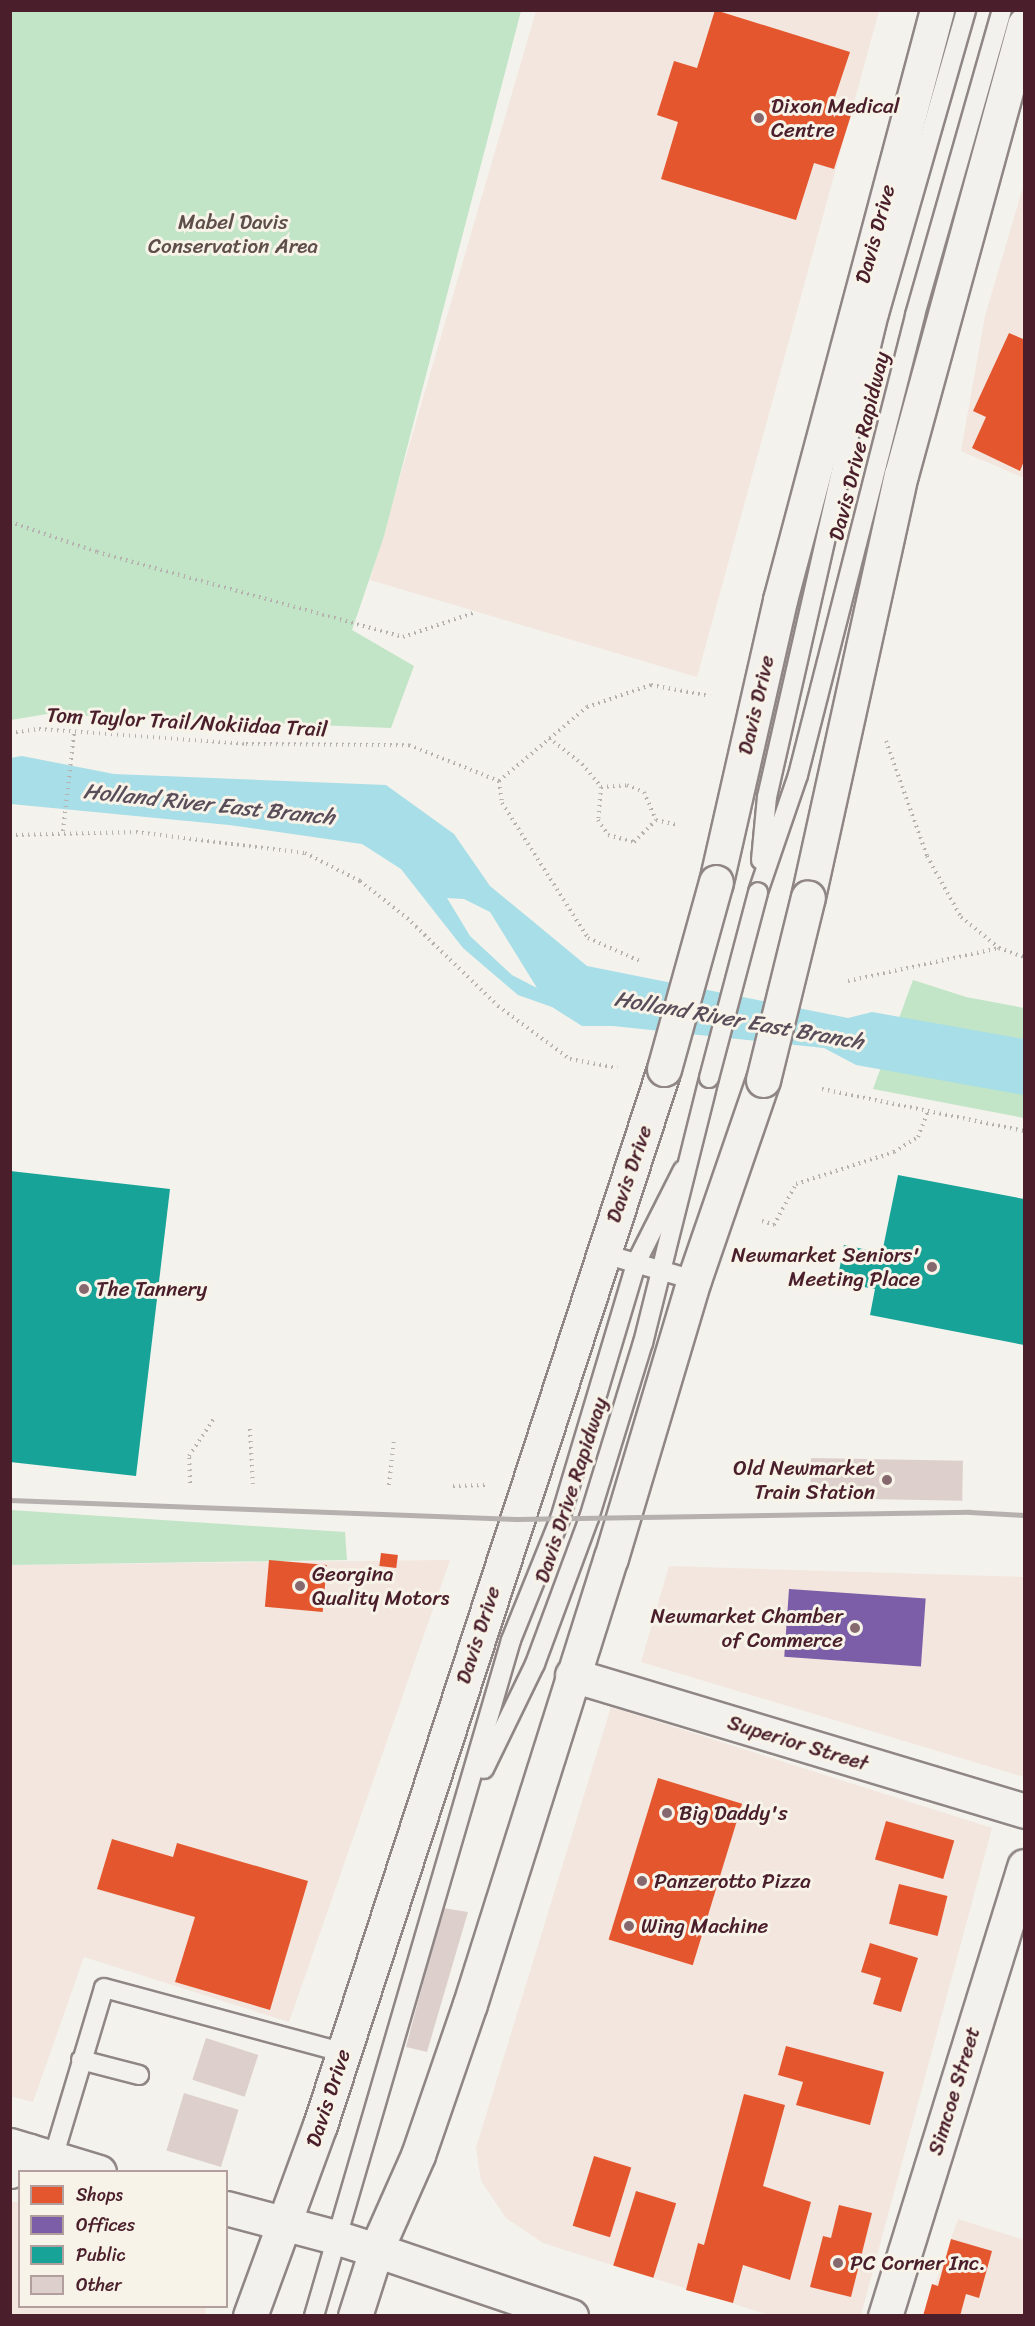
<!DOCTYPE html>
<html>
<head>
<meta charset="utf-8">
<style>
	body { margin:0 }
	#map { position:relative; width:1035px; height:2326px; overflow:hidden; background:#f4f2ec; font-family:Sriracha,sans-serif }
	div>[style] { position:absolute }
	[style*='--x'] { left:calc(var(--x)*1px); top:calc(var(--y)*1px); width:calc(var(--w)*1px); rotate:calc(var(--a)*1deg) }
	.built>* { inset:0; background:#f2e6de }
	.green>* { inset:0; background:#c1e5c6 }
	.water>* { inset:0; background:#a8dee7 }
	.shops>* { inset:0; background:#e4572e; transform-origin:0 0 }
	.offices>* { inset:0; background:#7b5ea7; transform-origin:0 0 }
	.public>* { inset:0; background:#17a398 }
	.building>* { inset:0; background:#ddd0cc; transform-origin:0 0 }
	.path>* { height:4px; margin-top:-2px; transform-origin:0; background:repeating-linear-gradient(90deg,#b6b0ae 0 1.5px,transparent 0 6px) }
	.roads { filter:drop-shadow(2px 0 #8f8685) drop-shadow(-2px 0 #8f8685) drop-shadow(0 2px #8f8685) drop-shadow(0 -2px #8f8685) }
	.service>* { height:18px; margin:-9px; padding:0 9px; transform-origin:9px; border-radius:9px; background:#f2f1ed }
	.minor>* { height:33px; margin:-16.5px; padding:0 16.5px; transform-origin:16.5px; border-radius:16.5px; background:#f2f1ed }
	.tertiary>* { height:33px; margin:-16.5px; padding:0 16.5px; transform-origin:16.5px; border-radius:16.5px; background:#f2f1ed }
	.secondary>* { height:33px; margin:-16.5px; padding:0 16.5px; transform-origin:16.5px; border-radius:16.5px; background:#f2f1ed }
	.primary>* { height:33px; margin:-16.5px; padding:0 16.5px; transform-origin:16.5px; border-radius:16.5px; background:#f2f1ed }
	.rail>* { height:4.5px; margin:-2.25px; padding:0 2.25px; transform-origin:2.25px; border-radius:2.25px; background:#b6b0ae }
	.bridges { filter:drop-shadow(2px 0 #8f8685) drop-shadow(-2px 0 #8f8685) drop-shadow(0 2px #8f8685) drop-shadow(0 -2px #8f8685) }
	.service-bridge>* { height:18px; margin:-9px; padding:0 9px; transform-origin:9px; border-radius:9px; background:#f2f1ed }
	.primary-bridge>* { height:33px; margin:-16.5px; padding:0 16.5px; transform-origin:16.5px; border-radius:16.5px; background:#f2f1ed }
	.dots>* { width:16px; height:16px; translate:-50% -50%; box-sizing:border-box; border:3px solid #f7f3e8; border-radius:50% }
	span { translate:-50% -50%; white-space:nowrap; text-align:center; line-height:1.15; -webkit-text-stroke:6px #f7f3e8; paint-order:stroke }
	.poi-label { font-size:21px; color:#4a1f2b }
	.left { translate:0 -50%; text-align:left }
	.right { translate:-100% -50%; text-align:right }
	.park-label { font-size:21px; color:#5e4e4a }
	.street-label { font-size:21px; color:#4a1f2b }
	.water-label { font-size:22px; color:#5a4d5a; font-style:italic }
	.frame { position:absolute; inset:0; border:12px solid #4a1f2b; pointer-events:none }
	.legend { position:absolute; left:18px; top:2170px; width:210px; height:138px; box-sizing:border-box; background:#f7f3e8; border:2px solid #b29e9c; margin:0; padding:8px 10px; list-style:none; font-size:18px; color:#4a1f2b }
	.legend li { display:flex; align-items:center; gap:12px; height:30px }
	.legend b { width:30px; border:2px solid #b29e9c }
</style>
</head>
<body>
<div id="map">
	<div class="built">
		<i style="clip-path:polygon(536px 11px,879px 11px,697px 677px,370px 580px)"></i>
		<i style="clip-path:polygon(1024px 184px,1024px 478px,961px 451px,985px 316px)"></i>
		<i style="clip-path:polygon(450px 1560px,289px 2022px,84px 1957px,33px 2102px,10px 2096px,10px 1565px)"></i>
		<i style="clip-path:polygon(669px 1566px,1024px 1577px,1024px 1777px,641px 1662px)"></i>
		<i style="clip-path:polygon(611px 1707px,992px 1828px,861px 2315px,769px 2315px,543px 2243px,506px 2218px,481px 2181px,476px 2148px)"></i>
		<i style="clip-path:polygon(10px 2202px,19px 2202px,20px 2306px,206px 2307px,205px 2315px,11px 2315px)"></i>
		<i style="clip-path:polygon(958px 2219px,1024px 2240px,1024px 2315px,924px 2316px)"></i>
	</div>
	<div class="green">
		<i style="clip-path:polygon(11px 10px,521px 11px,384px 536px,352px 630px,414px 666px,391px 728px,47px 714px,11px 720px)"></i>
		<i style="clip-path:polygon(913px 980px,966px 997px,1024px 1008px,1024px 1118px,873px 1089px)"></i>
		<i style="clip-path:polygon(10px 1510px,345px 1532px,347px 1560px,11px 1565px)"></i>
	</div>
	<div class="water">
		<i style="clip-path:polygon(evenodd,22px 756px,114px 774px,386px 785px,454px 834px,490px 886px,587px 966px,848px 1018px,872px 1012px,1024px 1039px,1024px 1095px,856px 1065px,824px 1048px,613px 1026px,582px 1026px,552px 1007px,518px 995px,463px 948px,401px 869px,362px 844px,229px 825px,11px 804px,10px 758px,22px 756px,447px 898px,464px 899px,490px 912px,537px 988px,512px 975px,470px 936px,447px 898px)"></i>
	</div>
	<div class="shops">
		<i style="clip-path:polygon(715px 10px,850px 52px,832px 106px,852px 112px,834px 169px,814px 163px,796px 220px,661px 179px,678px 122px,657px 115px,674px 61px,697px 68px)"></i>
		<i style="clip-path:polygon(1009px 333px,1023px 339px,1024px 335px,1024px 461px,1020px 471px,972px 448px,986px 417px,973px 411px)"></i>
		<i style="left:381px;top:1553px;width:17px;height:13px;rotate:7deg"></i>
		<i style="left:269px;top:1560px;width:58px;height:47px;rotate:5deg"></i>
		<i style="left:658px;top:1778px;width:88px;height:169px;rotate:17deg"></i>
		<i style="left:886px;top:1821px;width:71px;height:40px;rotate:16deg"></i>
		<i style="clip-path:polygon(112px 1839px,173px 1857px,177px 1843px,308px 1881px,270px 2010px,175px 1982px,195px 1917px,97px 1889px)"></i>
		<i style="left:899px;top:1884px;width:50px;height:41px;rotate:14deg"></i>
		<i style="clip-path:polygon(870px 1943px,918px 1958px,901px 2012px,873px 2004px,881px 1978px,861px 1972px)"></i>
		<i style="clip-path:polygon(786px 2046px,884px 2072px,870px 2125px,796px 2105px,803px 2082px,778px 2075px)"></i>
		<i style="clip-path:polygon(744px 2094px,785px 2105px,763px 2186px,811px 2202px,790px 2280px,743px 2265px,733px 2303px,686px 2290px,698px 2243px,704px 2245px)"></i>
		<i style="left:594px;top:2156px;width:39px;height:73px;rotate:17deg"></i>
		<i style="left:636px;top:2191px;width:42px;height:78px;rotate:17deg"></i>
		<i style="clip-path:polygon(839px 2205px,872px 2213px,851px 2297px,810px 2287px,823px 2236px,831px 2238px)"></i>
		<i style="clip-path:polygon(951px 2239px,992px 2251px,979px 2298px,966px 2294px,960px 2316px,923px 2316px,932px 2284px,938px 2286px)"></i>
	</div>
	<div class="offices">
		<i style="left:789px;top:1589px;width:137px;height:68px;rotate:4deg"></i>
	</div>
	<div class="public">
		<i style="clip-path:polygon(10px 1171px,170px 1189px,136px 1476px,10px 1462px)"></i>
		<i style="clip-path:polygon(898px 1175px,1024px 1199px,1024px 1345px,870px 1315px,875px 1289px,837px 1282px,844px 1245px,882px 1253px)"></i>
	</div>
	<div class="building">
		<i style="left:811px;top:1458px;width:152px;height:40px;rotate:1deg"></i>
		<i style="clip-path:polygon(443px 1908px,468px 1912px,427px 2052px,406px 2047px)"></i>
		<i style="left:206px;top:2038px;width:55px;height:44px;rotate:18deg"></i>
		<i style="left:184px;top:2093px;width:57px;height:60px;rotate:17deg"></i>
	</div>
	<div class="path">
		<i style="--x:10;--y:522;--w:92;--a:19"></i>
		<i style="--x:97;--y:552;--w:318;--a:15.5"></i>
		<i style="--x:403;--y:637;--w:77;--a:-18.9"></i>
		<i style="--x:10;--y:733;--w:29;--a:-8"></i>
		<i style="--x:39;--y:729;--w:208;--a:4.1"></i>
		<i style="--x:246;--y:744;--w:163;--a:0.4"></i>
		<i style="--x:409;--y:745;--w:97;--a:21.8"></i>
		<i style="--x:549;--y:738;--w:42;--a:38.2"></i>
		<i style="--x:582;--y:764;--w:30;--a:50"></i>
		<i style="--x:601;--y:787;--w:26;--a:-4"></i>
		<i style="--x:627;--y:785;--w:18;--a:22"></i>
		<i style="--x:644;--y:792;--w:30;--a:67"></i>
		<i style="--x:656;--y:820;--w:23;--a:13"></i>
		<i style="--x:886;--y:741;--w:122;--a:70.4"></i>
		<i style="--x:927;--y:856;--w:70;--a:60.9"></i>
		<i style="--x:961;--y:917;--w:49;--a:39.2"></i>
		<i style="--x:499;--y:781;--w:115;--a:-40.1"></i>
		<i style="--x:587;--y:707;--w:68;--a:-19"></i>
		<i style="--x:651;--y:685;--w:60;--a:10.6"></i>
		<i style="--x:499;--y:781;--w:22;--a:82"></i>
		<i style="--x:502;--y:803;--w:160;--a:57.5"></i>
		<i style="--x:588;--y:938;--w:57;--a:23.9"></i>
		<i style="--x:601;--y:787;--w:33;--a:95"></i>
		<i style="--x:598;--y:820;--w:18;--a:56"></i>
		<i style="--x:608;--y:835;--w:27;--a:15"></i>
		<i style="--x:634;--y:842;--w:31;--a:-45"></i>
		<i style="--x:63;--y:831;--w:99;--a:-83.6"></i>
		<i style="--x:10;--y:835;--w:126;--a:-1.4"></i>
		<i style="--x:136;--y:832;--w:170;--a:7.1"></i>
		<i style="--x:305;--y:853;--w:62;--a:27"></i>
		<i style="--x:360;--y:881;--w:60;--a:38.2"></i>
		<i style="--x:407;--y:918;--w:127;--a:44"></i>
		<i style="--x:498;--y:1006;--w:89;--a:36.4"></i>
		<i style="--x:570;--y:1059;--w:48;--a:10.8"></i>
		<i style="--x:848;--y:981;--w:155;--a:-12.3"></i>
		<i style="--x:999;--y:948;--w:27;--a:20"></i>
		<i style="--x:822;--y:1089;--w:206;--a:11.7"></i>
		<i style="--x:762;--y:1221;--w:13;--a:18"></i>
		<i style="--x:774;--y:1225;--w:47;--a:-61.8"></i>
		<i style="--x:796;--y:1184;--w:103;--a:-18.1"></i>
		<i style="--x:894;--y:1152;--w:28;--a:-32"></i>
		<i style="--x:918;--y:1137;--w:28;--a:-69"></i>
		<i style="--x:250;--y:1429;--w:55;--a:86.9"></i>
		<i style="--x:190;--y:1483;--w:27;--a:-92"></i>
		<i style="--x:189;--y:1456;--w:47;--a:-56.3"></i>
		<i style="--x:389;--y:1485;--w:45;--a:-83.7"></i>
		<i style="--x:453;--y:1486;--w:32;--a:-2"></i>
	</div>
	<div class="roads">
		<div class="service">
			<i style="--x:761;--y:860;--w:63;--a:-84.6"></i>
			<i style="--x:767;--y:797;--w:357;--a:-77.2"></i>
			<i style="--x:846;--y:449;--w:139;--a:-76.3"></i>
			<i style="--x:879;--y:314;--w:316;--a:-74"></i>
			<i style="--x:758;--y:892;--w:124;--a:-71.1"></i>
			<i style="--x:798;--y:775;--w:475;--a:-75.7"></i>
			<i style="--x:915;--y:315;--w:317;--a:-74.1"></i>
			<i style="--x:601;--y:1253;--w:97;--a:16.2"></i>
			<i style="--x:484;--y:1769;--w:117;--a:-64.1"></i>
			<i style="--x:535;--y:1664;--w:156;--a:-69.7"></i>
			<i style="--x:589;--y:1518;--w:183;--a:-72.9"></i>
			<i style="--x:643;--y:1343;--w:273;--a:-76"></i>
			<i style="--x:81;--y:2060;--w:60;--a:14.5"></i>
			<i style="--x:53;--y:2158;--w:177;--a:-73.3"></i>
			<i style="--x:104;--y:1988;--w:246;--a:15.1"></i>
			<i style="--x:314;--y:2316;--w:704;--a:-73.75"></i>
			<i style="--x:511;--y:1640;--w:131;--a:-68"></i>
			<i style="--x:560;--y:1519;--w:269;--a:-73.4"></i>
			<i style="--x:637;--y:1261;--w:102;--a:-63.2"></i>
		</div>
		<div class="minor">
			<i style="--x:572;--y:1675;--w:472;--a:16.7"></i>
			<i style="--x:10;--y:2171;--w:28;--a:-46"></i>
			<i style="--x:885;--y:2316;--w:471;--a:-72.8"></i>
		</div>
		<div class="tertiary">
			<i style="--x:335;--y:2237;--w:43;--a:17.6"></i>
		</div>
		<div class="secondary">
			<i style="--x:10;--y:2145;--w:93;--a:16.9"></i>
			<i style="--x:226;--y:2208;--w:113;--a:14.9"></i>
			<i style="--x:376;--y:2250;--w:206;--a:18.7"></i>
		</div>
		<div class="primary">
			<i style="--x:716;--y:882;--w:289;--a:-77.2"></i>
			<i style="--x:780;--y:600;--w:611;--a:-75.1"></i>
			<i style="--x:808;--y:897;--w:432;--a:-77.6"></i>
			<i style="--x:901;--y:475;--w:467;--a:-74.7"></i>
			<i style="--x:250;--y:2316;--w:203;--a:-69.9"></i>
			<i style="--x:320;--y:2125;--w:1111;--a:-71.96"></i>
			<i style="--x:355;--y:2316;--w:69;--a:-72.3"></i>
			<i style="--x:376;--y:2250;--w:104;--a:-66.1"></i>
			<i style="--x:418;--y:2155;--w:160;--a:-71"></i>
			<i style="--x:470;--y:2004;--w:468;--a:-72.5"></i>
			<i style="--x:611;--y:1558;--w:290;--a:-73.4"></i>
			<i style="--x:694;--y:1280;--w:212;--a:-71"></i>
		</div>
	</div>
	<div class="rail">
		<i style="--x:10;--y:1500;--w:506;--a:2.15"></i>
		<i style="--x:516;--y:1519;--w:454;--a:-0.9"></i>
		<i style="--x:970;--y:1512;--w:54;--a:3.2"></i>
	</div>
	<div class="bridges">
		<div class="service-bridge">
			<i style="--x:709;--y:1078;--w:192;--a:-75.2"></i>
		</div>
		<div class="primary-bridge">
			<i style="--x:664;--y:1069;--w:194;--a:-74.5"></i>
			<i style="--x:763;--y:1080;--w:188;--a:-76.2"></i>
		</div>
	</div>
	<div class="dots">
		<i style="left:759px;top:118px;background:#86696f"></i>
		<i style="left:932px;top:1267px;background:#86696f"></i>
		<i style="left:84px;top:1289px;background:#86696f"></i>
		<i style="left:887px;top:1480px;background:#86696f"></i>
		<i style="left:300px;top:1586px;background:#86696f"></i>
		<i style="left:855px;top:1628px;background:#86696f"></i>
		<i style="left:667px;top:1813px;background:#86696f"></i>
		<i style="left:642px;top:1881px;background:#86696f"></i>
		<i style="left:629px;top:1926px;background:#86696f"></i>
		<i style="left:838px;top:2263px;background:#86696f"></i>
	</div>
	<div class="poi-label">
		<span class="left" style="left:771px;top:118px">Dixon Medical<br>Centre</span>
		<span class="right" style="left:920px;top:1267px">Newmarket Seniors'<br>Meeting Place</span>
		<span class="left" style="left:96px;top:1289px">The Tannery</span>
		<span class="right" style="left:875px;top:1480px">Old Newmarket<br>Train Station</span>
		<span class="left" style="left:312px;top:1586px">Georgina<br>Quality Motors</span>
		<span class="right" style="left:843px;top:1628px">Newmarket Chamber<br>of Commerce</span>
		<span class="left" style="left:679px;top:1813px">Big Daddy's</span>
		<span class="left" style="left:654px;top:1881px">Panzerotto Pizza</span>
		<span class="left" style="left:641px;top:1926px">Wing Machine</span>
		<span class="left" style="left:850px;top:2263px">PC Corner Inc.</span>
	</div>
	<div class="park-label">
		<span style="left:233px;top:234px">Mabel Davis<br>Conservation Area</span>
	</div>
	<div class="street-label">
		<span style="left:875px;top:234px;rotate:-75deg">Davis Drive</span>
		<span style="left:859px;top:446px;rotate:-76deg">Davis Drive Rapidway</span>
		<span style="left:756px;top:705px;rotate:-77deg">Davis Drive</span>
		<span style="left:187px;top:722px;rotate:3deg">Tom Taylor Trail/Nokiidaa Trail</span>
		<span style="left:629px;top:1174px;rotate:-71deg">Davis Drive</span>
		<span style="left:571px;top:1490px;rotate:-72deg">Davis Drive Rapidway</span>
		<span style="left:478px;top:1635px;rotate:-72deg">Davis Drive</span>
		<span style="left:798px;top:1743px;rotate:17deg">Superior Street</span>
		<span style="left:954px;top:2091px;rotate:-73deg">Simcoe Street</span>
		<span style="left:328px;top:2098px;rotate:-72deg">Davis Drive</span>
	</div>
	<div class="water-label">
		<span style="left:209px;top:804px;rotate:6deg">Holland River East Branch</span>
		<span style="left:739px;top:1020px;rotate:10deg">Holland River East Branch</span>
	</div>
	<div class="frame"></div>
	<ul class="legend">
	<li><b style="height:16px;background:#e4572e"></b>Shops</li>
	<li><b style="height:16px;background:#7b5ea7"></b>Offices</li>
	<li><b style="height:16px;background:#17a398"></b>Public</li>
	<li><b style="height:16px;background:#ddd0cc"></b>Other</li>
	</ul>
</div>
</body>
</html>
